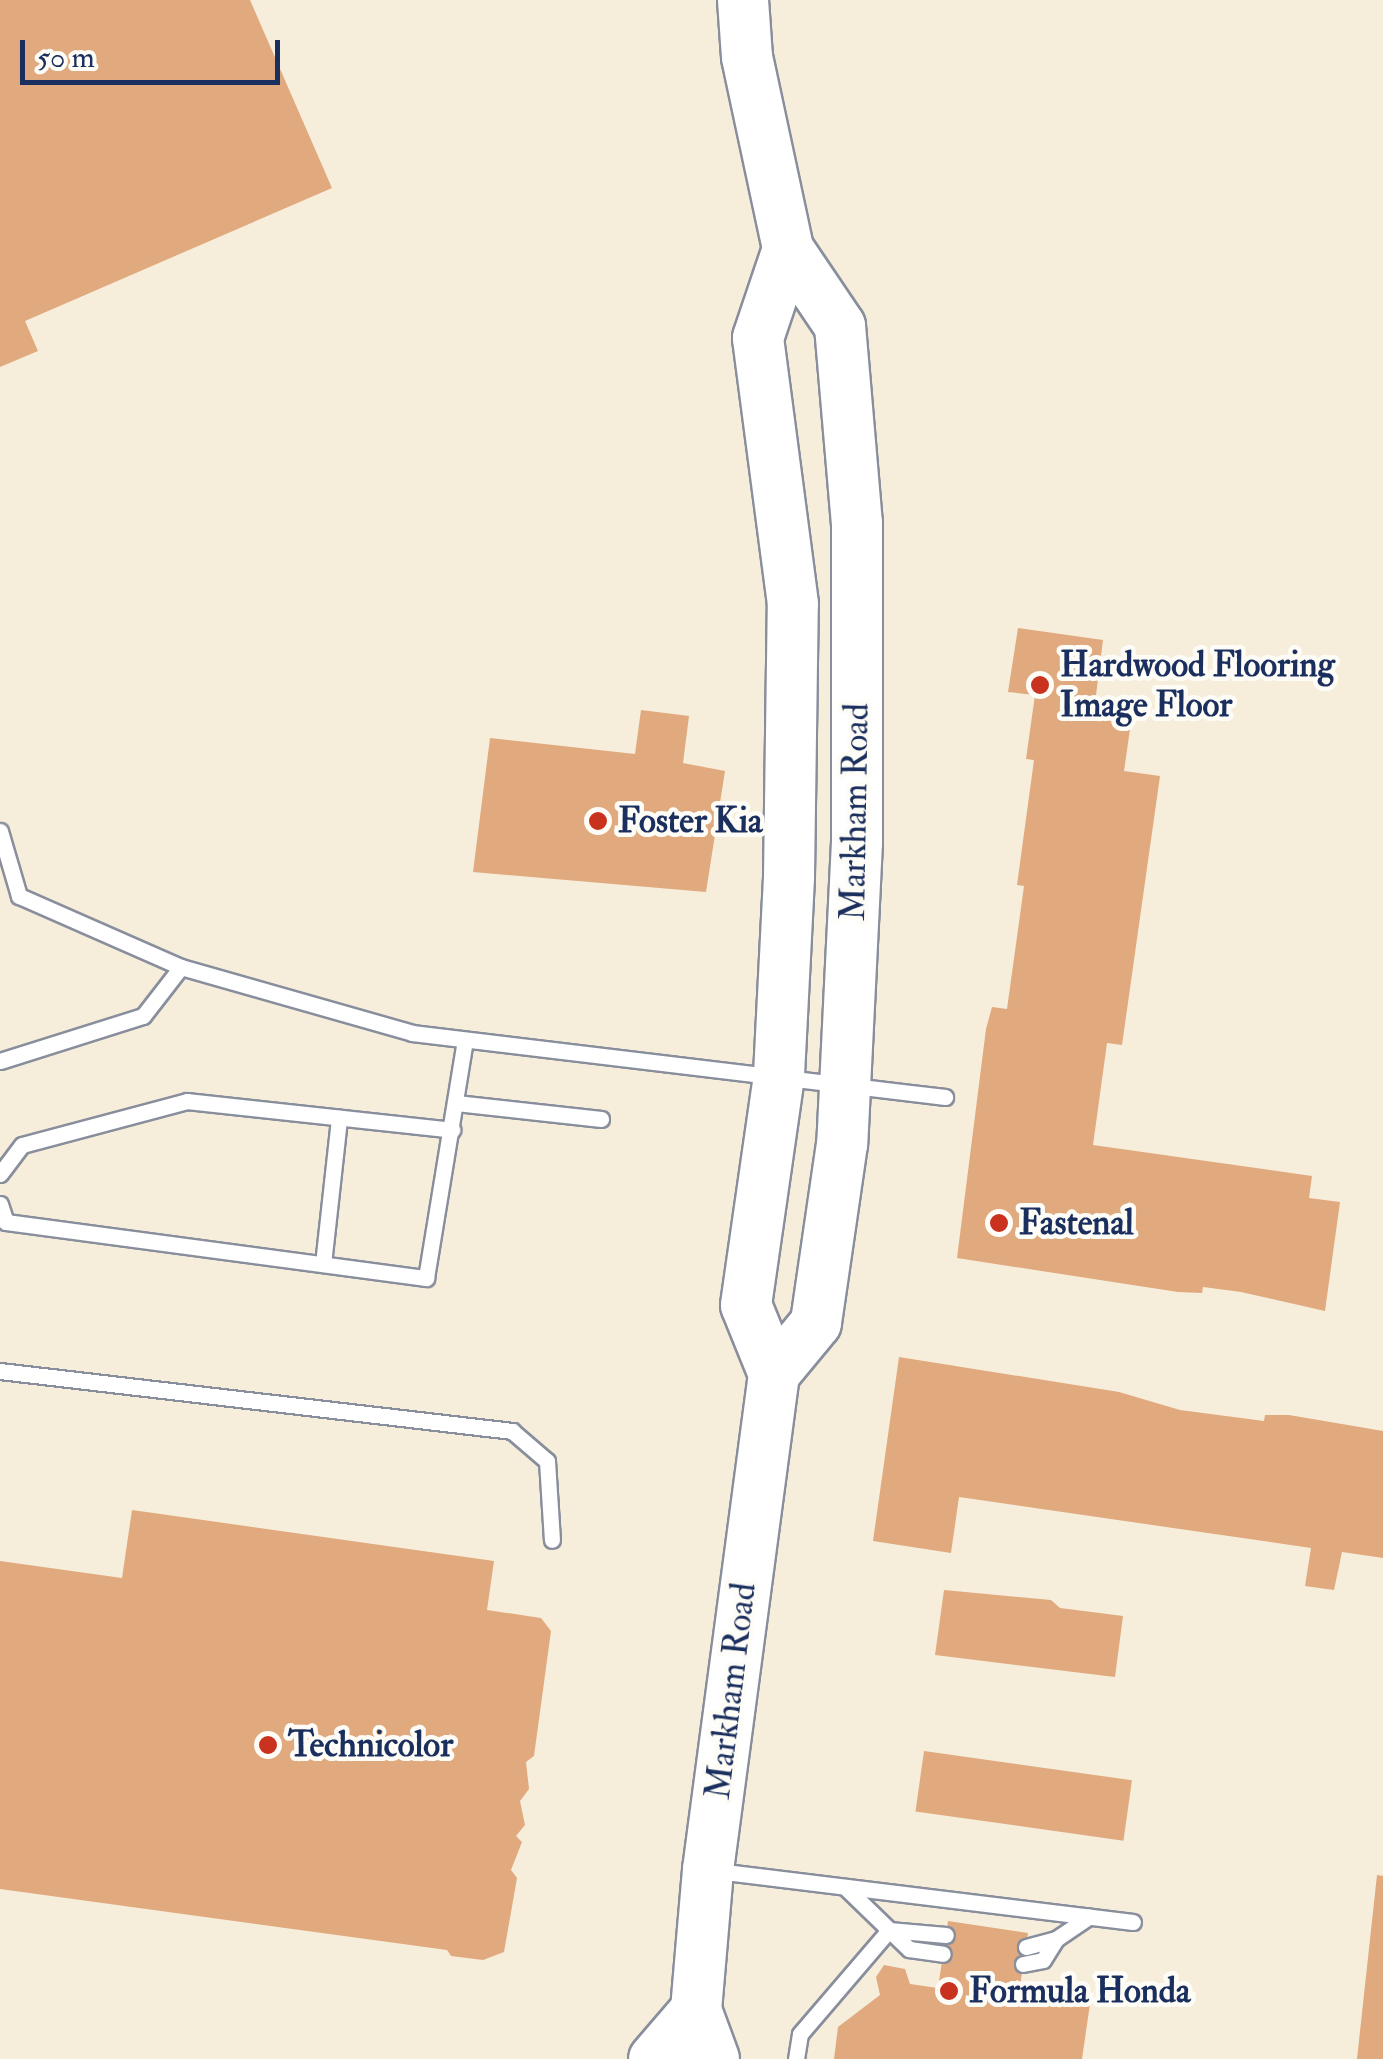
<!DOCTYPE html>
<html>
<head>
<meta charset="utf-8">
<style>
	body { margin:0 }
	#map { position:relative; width:1383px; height:2059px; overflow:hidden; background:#f6eedb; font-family:"IM FELL Double Pica",serif }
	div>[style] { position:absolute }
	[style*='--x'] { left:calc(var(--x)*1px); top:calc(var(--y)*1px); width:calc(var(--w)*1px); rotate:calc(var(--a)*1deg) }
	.building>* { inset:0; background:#e0a97e; transform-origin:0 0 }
	.roads { filter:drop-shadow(2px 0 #888e9c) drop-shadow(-2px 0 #888e9c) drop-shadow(0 2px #888e9c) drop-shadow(0 -2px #888e9c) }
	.lane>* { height:15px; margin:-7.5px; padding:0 7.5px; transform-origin:7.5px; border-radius:7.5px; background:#fff }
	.primary>* { height:50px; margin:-25px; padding:0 25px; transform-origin:25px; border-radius:25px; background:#fff }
	.dots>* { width:28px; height:28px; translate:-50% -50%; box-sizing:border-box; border:5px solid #fdfcf7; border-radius:50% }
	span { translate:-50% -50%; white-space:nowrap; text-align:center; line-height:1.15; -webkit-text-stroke:9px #fdfcf7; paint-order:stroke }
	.poi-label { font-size:35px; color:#1b2f5e; font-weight:700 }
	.left { translate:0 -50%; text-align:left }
	.street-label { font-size:35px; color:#1b2f5e }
	.scale { position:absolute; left:20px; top:40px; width:260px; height:45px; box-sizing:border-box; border:5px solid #1b2f5e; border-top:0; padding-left:12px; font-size:30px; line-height:35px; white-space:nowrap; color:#1b2f5e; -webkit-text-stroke:8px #fdfcf7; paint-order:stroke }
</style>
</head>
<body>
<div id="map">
	<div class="building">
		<i style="clip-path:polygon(0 0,250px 0,332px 188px,25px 321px,38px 351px,0 367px)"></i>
		<i style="clip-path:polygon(1018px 628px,1103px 640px,1095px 703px,1133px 708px,1124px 771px,1160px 776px,1122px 1045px,1107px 1043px,1093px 1145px,1312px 1176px,1309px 1198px,1340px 1202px,1325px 1311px,1241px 1292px,1203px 1287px,1202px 1293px,1178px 1292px,957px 1258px,986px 1029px,992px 1007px,1007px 1009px,1024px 886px,1017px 885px,1034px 760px,1026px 759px,1035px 695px,1008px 692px)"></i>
		<i style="clip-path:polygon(641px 710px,689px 716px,683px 763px,725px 771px,706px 892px,473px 872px,490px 738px,635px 754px)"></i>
		<i style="clip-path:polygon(899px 1357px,1119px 1392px,1180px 1410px,1264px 1421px,1265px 1415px,1289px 1415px,1383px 1431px,1383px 1558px,1342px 1552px,1334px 1590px,1305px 1586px,1311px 1548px,959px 1497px,951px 1553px,873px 1541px)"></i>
		<i style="clip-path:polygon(132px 1510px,494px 1561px,487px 1610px,541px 1618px,551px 1631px,534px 1756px,526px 1762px,529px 1789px,520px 1801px,525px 1825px,516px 1836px,522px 1842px,511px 1870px,517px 1878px,504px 1952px,483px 1960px,451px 1956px,447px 1950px,0 1889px,0 1561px,122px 1578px)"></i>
		<i style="clip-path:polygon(944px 1590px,1051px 1600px,1060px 1608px,1123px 1616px,1115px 1677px,935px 1655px)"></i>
		<i style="left:924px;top:1751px;width:210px;height:61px;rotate:8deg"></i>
		<i style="clip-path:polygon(1377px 1875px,1383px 1876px,1383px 2059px,1357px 2059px)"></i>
		<i style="clip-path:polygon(948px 1921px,1028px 1933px,1019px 1993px,1090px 2004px,1082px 2059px,834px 2059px,838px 2027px,880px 1995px,876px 1977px,884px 1965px,905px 1969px,910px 1984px,938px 1988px)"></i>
	</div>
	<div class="roads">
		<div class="lane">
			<i style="--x:0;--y:831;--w:68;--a:73.7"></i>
			<i style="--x:19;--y:896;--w:177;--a:23.7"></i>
			<i style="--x:181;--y:967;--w:240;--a:15.9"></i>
			<i style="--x:412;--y:1033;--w:537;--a:6.85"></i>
			<i style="--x:0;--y:1061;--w:150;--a:-17.5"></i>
			<i style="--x:143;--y:1016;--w:62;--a:-52.2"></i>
			<i style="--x:456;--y:1103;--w:146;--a:6.3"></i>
			<i style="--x:0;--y:1174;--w:36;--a:-53"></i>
			<i style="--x:22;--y:1145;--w:171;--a:-14.9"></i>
			<i style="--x:187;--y:1101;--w:267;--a:6.2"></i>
			<i style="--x:0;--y:1204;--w:19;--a:72"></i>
			<i style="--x:6;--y:1222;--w:424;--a:7.6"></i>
			<i style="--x:426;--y:1278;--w:241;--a:-80.7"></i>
			<i style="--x:323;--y:1264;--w:147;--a:-83.7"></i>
			<i style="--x:0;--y:1371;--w:516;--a:6.68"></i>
			<i style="--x:512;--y:1431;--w:46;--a:40.6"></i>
			<i style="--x:547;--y:1461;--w:79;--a:86.4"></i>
			<i style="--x:717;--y:1871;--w:419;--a:7"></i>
			<i style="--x:846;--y:1888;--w:88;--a:44.1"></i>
			<i style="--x:909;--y:1949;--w:34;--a:8"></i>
			<i style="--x:889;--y:1930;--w:57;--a:5"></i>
			<i style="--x:1026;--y:1947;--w:31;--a:-15"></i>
			<i style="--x:1056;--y:1939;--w:40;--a:-34"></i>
			<i style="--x:1023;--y:1964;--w:20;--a:-11"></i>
			<i style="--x:1043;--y:1960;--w:25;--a:-58"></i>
			<i style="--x:796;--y:2059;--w:25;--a:-81"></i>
			<i style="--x:800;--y:2034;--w:137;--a:-49.4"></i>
		</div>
		<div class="primary">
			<i style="--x:743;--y:0;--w:57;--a:86"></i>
			<i style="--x:747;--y:57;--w:196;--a:77.9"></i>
			<i style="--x:788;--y:249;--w:93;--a:56"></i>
			<i style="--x:840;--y:326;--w:198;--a:85.1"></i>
			<i style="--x:857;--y:523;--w:319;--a:90"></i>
			<i style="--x:857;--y:842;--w:302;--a:92.8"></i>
			<i style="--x:842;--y:1144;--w:181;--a:98.3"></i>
			<i style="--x:816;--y:1323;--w:66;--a:129.5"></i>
			<i style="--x:654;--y:2059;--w:65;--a:-49.4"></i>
			<i style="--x:714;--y:2059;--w:52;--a:-110.2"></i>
			<i style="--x:696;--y:2010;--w:141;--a:-85.1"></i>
			<i style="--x:708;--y:1870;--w:500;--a:-82.42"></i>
			<i style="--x:774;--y:1374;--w:74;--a:-112.1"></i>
			<i style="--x:746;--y:1305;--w:232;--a:-81.8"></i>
			<i style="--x:779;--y:1075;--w:198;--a:-87.1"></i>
			<i style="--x:789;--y:877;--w:273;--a:-89.2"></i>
			<i style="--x:793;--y:604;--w:268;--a:-97.5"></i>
			<i style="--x:758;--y:338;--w:94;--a:-71.4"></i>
		</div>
	</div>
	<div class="dots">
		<i style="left:1040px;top:685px;background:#c8321e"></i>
		<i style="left:598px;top:821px;background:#c8321e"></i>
		<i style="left:999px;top:1223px;background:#c8321e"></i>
		<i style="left:268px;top:1745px;background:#c8321e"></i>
		<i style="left:949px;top:1991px;background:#c8321e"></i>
	</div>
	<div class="poi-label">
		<span class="left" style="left:1060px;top:685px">Hardwood Flooring<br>Image Floor</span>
		<span class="left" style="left:618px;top:821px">Foster Kia</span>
		<span class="left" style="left:1019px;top:1223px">Fastenal</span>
		<span class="left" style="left:288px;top:1745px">Technicolor</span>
		<span class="left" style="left:969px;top:1991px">Formula Honda</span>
	</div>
	<div class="street-label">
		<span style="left:855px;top:812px;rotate:-89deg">Markham Road</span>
		<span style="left:731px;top:1691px;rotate:-83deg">Markham Road</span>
	</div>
	<div class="scale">50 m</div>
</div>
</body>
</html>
